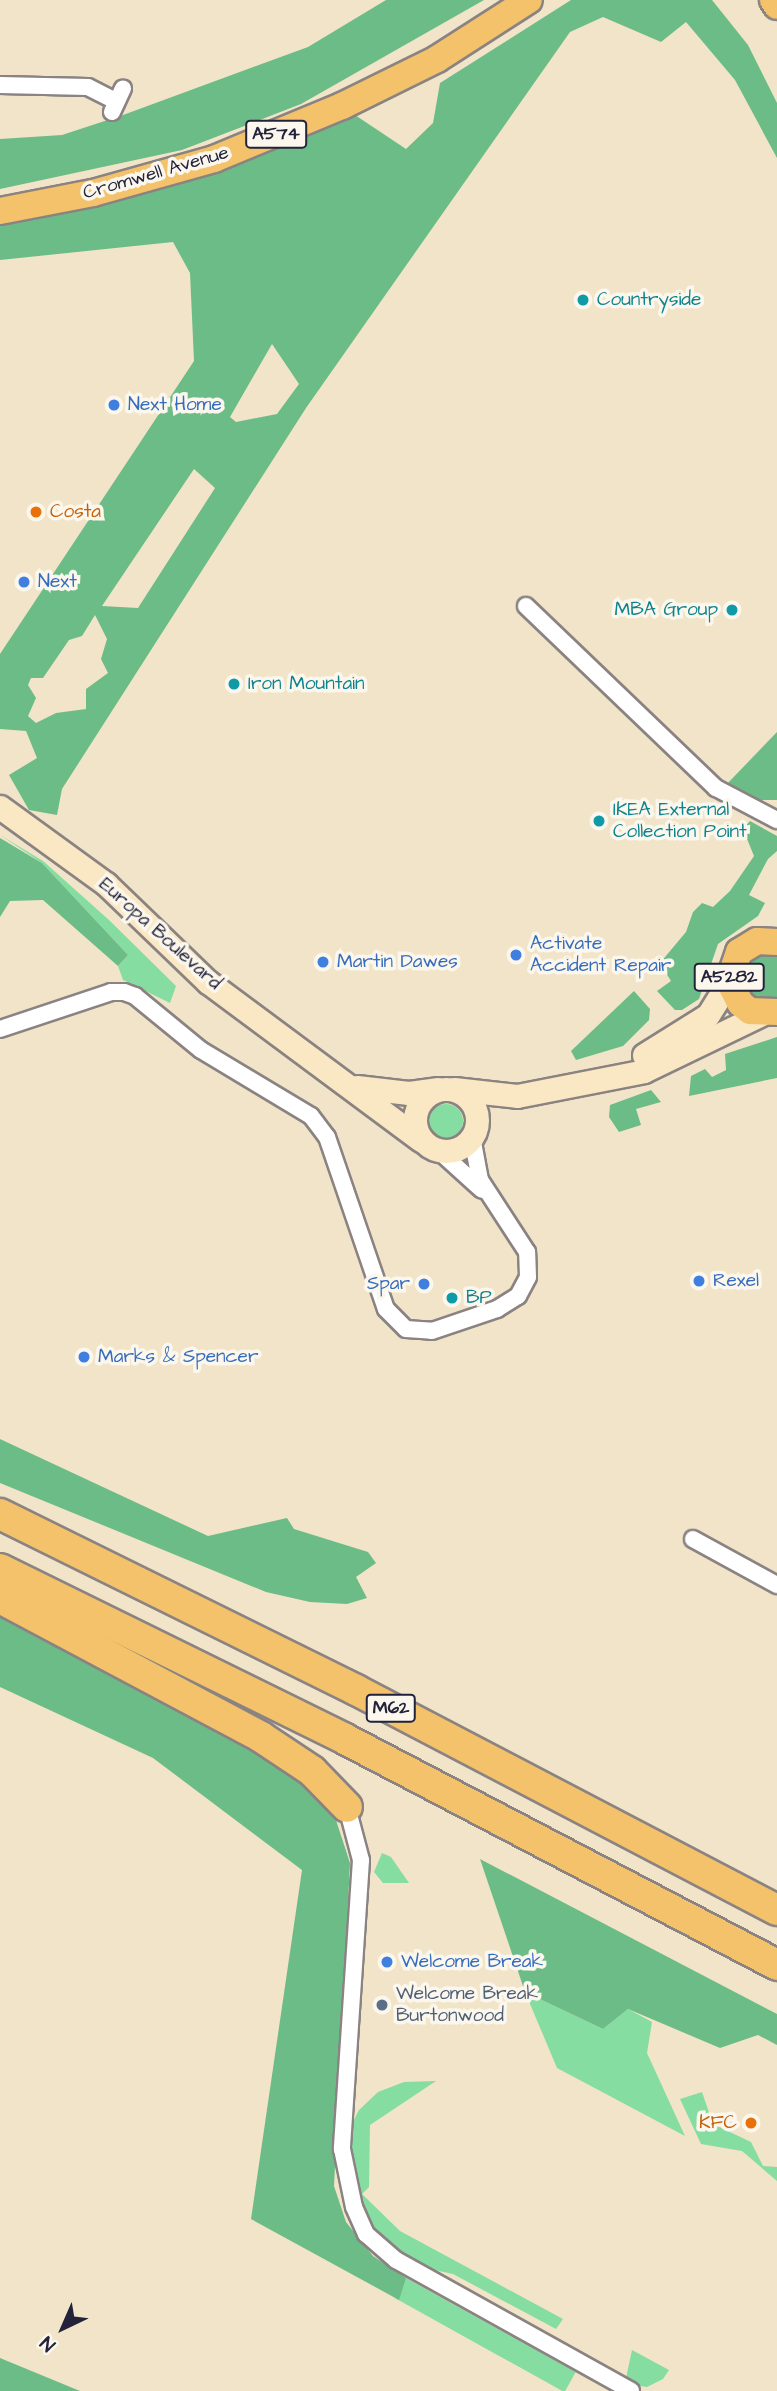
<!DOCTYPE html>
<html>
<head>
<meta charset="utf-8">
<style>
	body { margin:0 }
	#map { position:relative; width:777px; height:2391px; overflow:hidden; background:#f1e4c9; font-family:"Architects Daughter",sans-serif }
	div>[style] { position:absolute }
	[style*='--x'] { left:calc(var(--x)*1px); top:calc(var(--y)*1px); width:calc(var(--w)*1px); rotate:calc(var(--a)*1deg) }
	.green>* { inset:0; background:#85dda1; transform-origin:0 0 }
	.round { border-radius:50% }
	.forest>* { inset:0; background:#6cbc87 }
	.roads { filter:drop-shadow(2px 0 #8a8382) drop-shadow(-2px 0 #8a8382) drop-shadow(0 2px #8a8382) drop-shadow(0 -2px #8a8382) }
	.street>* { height:16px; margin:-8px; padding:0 8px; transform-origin:8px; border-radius:8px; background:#fff }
	.secondary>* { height:23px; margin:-11.5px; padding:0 11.5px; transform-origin:11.5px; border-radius:11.5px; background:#fae7c3 }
	.secondary>.ring { margin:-11.5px; padding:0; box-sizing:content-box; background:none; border:23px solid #fae7c3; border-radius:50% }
	.primary>* { height:26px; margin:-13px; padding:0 13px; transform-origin:13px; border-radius:13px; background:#f3c26a }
	.highway>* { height:30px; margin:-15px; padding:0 15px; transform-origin:15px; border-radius:15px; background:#f3c26a }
	.dots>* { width:19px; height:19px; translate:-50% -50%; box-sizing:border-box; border:4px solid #fbf7ec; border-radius:50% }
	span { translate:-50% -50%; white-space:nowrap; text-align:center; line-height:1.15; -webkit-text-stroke:7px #fbf7ec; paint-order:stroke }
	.shield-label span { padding:2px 5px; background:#fbf7ec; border:2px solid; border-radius:5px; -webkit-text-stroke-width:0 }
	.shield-label { font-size:18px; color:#22223b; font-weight:700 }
	.street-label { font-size:19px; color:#22223b }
	.culture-label { font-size:19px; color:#0d838f }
	.left { translate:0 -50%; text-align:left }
	.right { translate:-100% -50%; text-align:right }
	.shop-label { font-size:19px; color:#366cbe }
	.food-label { font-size:19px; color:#c56008 }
	.service-label { font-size:19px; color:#4e5e75 }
	.north { position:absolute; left:28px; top:2293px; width:70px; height:70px; -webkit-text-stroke:5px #fbf7ec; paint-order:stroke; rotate:224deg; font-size:19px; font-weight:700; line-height:28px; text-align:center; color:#22223b }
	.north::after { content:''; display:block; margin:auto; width:24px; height:32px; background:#22223b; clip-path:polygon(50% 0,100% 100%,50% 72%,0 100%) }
</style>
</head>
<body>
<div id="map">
	<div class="green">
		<i style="clip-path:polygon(0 835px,43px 861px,109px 920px,176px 986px,170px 1003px,123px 980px,118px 966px,128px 955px,42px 863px)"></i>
		<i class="round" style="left:429px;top:1104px;width:34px;height:34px"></i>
		<i style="clip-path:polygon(382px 1853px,391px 1857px,409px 1883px,383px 1883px,374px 1872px)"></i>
		<i style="clip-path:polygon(525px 1992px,603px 2029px,628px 2009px,652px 2022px,647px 2053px,685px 2136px,557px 2068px)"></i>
		<i style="clip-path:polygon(436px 2081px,370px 2125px,369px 2187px,362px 2194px,400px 2231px,563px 2319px,556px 2329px,453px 2274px,420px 2267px,393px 2250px,374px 2232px,356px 2198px,348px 2131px,359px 2110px,378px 2092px,404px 2082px)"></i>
		<i style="clip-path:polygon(702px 2092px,713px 2124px,751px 2142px,763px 2166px,777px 2167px,777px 2181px,742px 2151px,701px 2144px,680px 2099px)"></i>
		<i style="left:406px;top:2278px;width:194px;height:23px;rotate:29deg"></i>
		<i style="clip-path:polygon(632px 2350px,669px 2370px,663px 2379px,647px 2387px,634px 2385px,626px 2378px)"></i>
	</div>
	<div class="forest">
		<i style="clip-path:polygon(386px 0,484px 0,301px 104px,182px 150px,0 189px,0 139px,62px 135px,123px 115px,308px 47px)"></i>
		<i style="clip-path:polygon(evenodd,571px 0,712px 0,748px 45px,777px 103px,777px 158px,735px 80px,686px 22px,661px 42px,603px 17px,570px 32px,306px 408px,62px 789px,57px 815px,29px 810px,9px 775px,37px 758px,26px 731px,0 729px,0 654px,194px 361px,190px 273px,173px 242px,0 260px,0 220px,349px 111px,406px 149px,433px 123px,440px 83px,571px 0,272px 344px,299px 384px,277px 414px,236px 422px,230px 417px,272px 344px,571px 0,194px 469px,215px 488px,138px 608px,102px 606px,194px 469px,571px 0,95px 615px,107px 639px,101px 659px,108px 673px,86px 689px,86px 709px,56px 713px,36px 723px,28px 716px,36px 698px,28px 685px,31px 678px,43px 678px,69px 640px,82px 636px,95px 615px)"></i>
		<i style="clip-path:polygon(777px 732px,777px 800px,756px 800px,726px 785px)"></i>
		<i style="clip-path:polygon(750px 821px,777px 836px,777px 851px,768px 859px,749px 895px,765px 903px,758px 916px,718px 944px,699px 999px,682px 1010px,675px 1010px,657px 991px,671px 981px,660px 963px,686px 932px,693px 912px,702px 903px,713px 907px,730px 891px,754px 856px,743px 829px)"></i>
		<i style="clip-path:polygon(0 838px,42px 863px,128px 955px,118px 966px,43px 900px,10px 901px,0 917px)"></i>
		<i style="clip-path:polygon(755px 953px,777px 953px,777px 1003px,767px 1005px,744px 992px,742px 966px)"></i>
		<i style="clip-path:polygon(634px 991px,650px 1009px,649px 1020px,623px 1046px,576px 1060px,571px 1051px)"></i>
		<i style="clip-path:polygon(777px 1037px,777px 1078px,689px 1096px,691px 1076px,705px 1069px,712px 1077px,726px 1070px,725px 1054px)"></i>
		<i style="clip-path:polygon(651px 1090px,661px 1102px,636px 1109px,641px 1125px,619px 1132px,609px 1117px,610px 1105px)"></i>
		<i style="clip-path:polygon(0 1439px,208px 1536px,287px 1518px,294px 1529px,368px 1552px,376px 1563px,356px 1577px,367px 1598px,347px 1604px,310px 1602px,266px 1592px,0 1483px)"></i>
		<i style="clip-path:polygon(0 1614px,267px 1756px,305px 1783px,334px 1814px,350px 1863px,334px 2186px,346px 2222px,373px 2256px,406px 2278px,399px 2300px,251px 2219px,302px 1870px,153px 1758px,0 1687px)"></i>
		<i style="clip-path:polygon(480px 1859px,777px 2014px,777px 2045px,758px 2035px,720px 2048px,628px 2009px,603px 2029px,525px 1992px)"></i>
		<i style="clip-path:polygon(0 2358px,80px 2391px,0 2391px)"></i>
	</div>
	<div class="roads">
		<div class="street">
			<i style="--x:0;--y:85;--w:88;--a:1.3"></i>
			<i style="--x:88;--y:87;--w:29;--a:27"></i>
			<i style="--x:112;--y:112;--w:26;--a:-65"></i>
			<i style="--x:526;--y:606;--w:263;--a:43.8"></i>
			<i style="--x:716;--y:788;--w:69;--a:27.7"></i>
			<i style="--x:0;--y:1029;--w:117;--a:-18.4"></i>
			<i style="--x:111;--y:992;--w:13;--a:0"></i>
			<i style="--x:124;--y:992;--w:12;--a:20"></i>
			<i style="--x:135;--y:996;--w:85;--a:39.3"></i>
			<i style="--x:201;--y:1050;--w:128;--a:31"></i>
			<i style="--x:311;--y:1116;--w:26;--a:53"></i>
			<i style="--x:327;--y:1137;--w:182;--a:71.1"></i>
			<i style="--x:386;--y:1309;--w:28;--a:45"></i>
			<i style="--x:406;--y:1329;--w:26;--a:4"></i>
			<i style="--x:432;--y:1331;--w:69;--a:-18.7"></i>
			<i style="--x:497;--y:1309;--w:25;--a:-32"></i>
			<i style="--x:518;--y:1296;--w:21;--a:-62"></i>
			<i style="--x:528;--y:1277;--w:25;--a:-92"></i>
			<i style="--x:527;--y:1252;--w:86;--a:-123.1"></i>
			<i style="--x:480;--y:1180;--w:44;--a:-100.5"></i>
			<i style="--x:438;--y:1150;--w:59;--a:42.3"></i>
			<i style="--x:693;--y:1539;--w:96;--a:28.7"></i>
			<i style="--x:347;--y:1807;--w:55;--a:75.2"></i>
			<i style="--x:361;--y:1860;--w:290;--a:93.8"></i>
			<i style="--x:342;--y:2149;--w:59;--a:78.3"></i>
			<i style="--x:354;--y:2207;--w:30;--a:66"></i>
			<i style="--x:366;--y:2234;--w:40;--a:41"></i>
			<i style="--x:396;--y:2260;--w:269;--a:29.1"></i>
		</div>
		<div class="secondary">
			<i style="--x:0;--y:807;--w:131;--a:36"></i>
			<i style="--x:106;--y:884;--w:141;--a:43.9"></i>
			<i style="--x:208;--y:982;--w:265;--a:36.6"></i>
			<i style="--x:644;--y:1055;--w:75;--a:-32"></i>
			<i style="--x:708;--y:1015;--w:40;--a:-58"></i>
			<i style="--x:357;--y:1087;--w:52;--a:6.6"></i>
			<i style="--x:409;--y:1093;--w:28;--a:-8"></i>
			<i class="ring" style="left:415px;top:1089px;width:39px;height:39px"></i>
			<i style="--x:454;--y:1089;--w:63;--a:6.3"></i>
			<i style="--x:517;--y:1096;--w:129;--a:-11.1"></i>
			<i style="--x:644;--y:1071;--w:131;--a:-25.8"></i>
		</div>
		<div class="primary">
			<i style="--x:773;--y:0;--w:7;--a:56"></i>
			<i style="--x:0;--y:211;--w:95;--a:-11"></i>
			<i style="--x:93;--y:193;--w:126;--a:-15.7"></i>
			<i style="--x:214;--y:159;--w:139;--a:-22.5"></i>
			<i style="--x:342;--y:106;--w:106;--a:-26.3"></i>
			<i style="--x:437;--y:59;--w:109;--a:-32.7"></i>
			<i style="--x:777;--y:942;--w:20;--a:-177"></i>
			<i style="--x:757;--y:941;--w:21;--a:149"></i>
			<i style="--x:739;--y:952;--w:31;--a:109"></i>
			<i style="--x:729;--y:981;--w:25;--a:63"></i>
			<i style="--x:740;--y:1003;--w:13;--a:39"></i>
			<i style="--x:750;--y:1011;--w:27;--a:2"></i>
		</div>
		<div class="highway">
			<i style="--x:0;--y:1514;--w:397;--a:26.3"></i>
			<i style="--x:356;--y:1690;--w:475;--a:27.6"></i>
			<i style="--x:0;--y:1569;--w:385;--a:26.2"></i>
			<i style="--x:345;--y:1739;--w:488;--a:27.6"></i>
			<i style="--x:0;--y:1598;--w:296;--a:28"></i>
			<i style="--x:261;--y:1737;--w:61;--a:33.7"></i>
			<i style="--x:312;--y:1771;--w:50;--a:45.8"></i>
		</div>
	</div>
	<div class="dots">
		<i style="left:583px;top:300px;background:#0f9aa8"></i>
		<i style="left:114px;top:405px;background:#3f7fe0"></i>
		<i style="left:36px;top:512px;background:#e8710a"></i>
		<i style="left:24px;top:582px;background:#3f7fe0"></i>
		<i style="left:732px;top:610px;background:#0f9aa8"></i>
		<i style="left:234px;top:684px;background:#0f9aa8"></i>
		<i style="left:599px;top:821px;background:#0f9aa8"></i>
		<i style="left:516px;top:955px;background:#3f7fe0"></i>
		<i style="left:323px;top:962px;background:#3f7fe0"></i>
		<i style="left:699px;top:1281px;background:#3f7fe0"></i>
		<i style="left:424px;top:1284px;background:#3f7fe0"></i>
		<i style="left:452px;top:1298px;background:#0f9aa8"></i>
		<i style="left:84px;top:1357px;background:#3f7fe0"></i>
		<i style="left:387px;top:1962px;background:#3f7fe0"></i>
		<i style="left:382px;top:2005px;background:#5c6f8a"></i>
		<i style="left:751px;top:2123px;background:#e8710a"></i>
	</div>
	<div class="shield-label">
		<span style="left:276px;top:134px">A574</span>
		<span style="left:729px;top:977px">A5282</span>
		<span style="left:391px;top:1708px">M62</span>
	</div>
	<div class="street-label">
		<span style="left:156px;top:173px;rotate:-16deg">Cromwell Avenue</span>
		<span style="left:160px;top:934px;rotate:42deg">Europa Boulevard</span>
	</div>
	<div class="culture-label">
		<span class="left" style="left:597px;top:300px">Countryside</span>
		<span class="right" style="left:718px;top:610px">MBA Group</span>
		<span class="left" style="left:248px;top:684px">Iron Mountain</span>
		<span class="left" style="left:613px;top:821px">IKEA External<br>Collection Point</span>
		<span class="left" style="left:466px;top:1298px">BP</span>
	</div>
	<div class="shop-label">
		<span class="left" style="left:128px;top:405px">Next Home</span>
		<span class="left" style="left:38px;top:582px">Next</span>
		<span class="left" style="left:530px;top:955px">Activate<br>Accident Repair</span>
		<span class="left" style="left:337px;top:962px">Martin Dawes</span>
		<span class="left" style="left:713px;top:1281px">Rexel</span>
		<span class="right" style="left:410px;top:1284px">Spar</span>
		<span class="left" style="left:98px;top:1357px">Marks &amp; Spencer</span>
		<span class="left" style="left:401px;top:1962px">Welcome Break</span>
	</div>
	<div class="food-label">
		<span class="left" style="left:50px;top:512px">Costa</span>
		<span class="right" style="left:737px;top:2123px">KFC</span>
	</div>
	<div class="service-label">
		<span class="left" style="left:396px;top:2005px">Welcome Break<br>Burtonwood</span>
	</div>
	<div class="north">N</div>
</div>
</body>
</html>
